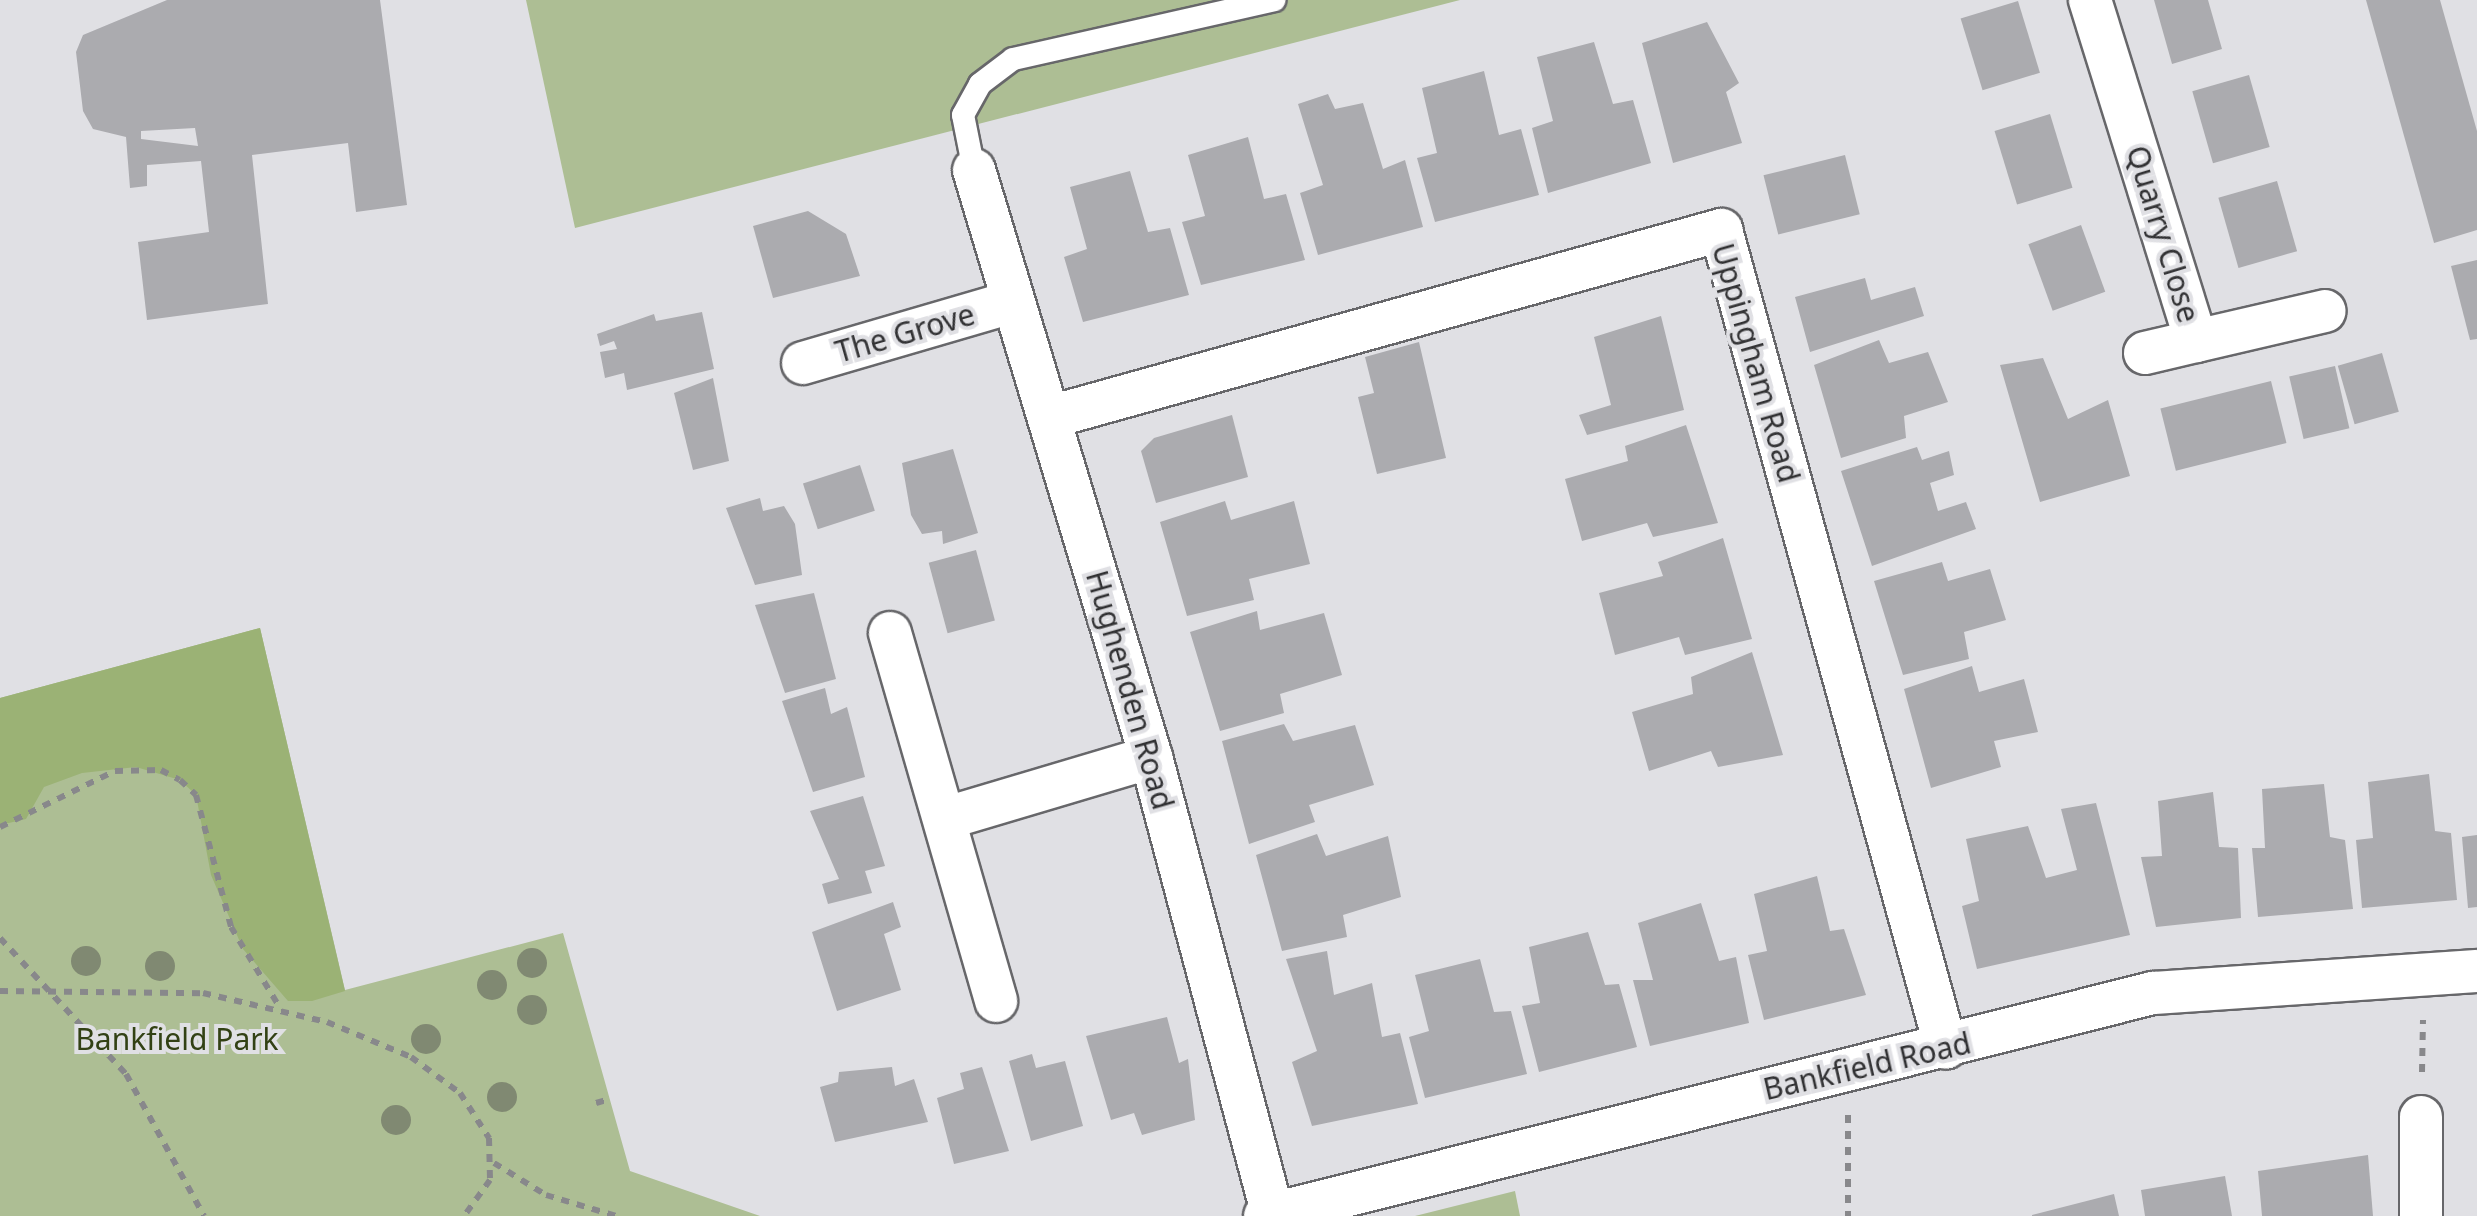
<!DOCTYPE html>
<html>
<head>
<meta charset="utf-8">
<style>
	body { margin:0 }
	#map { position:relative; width:2477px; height:1216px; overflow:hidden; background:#e0e0e4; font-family:"Noto Sans",sans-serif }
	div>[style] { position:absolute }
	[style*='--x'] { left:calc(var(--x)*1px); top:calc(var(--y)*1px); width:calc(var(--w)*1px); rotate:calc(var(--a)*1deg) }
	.green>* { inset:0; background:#adbe94 }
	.forest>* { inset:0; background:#9bb275 }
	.building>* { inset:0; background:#ababaf; transform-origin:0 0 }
	.path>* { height:6px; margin-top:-3px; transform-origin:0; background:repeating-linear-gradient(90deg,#88888b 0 8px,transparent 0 16px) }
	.roads { filter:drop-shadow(2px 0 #67676a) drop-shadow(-2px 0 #67676a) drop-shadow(0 2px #67676a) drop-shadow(0 -2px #67676a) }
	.lane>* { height:22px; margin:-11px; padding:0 11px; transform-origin:11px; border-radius:11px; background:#fff }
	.street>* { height:42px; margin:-21px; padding:0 21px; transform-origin:21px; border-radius:21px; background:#fff }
	.trees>* { width:30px; height:30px; margin:-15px; border-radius:50%; background:#808972 }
	span { translate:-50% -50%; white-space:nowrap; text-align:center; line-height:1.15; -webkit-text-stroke:8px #e0e0e4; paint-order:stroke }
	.street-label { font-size:30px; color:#323234 }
	.park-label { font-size:30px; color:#324114 }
</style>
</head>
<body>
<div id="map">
	<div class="green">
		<i style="clip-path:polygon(526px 0,1460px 0,575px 228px)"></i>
		<i style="clip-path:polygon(260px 628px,345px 990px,563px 933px,630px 1171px,760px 1216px,0 1216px,0 698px)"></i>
		<i style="clip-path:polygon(1515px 1191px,1520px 1216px,1415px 1216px)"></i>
	</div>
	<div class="forest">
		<i style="clip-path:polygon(260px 628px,345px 991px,312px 1001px,288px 1001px,243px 949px,211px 875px,196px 795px,180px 780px,136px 767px,82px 773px,44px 787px,26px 819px,0 825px,0 698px)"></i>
	</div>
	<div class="building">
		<i style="clip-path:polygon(evenodd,167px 0,380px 0,407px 205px,356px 212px,348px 143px,252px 155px,268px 304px,147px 320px,138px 242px,209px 232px,201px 161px,147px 165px,147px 186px,130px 188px,126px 137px,93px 129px,83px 111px,76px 52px,83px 35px,167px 0,195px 128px,198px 146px,141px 139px,141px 131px,195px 128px)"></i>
		<i style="clip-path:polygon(2154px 0,2208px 0,2222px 49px,2172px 64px)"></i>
		<i style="clip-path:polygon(2366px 0,2440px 0,2477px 131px,2477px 230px,2434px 243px)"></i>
		<i style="left:2018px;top:1px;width:75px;height:60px;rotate:73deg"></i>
		<i style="clip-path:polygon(1707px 22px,1739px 83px,1726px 92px,1742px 143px,1673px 163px,1642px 43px)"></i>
		<i style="clip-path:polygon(1594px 42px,1613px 104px,1633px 100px,1651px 163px,1548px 193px,1532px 128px,1553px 121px,1537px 57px)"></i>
		<i style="clip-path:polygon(1484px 71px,1499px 135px,1521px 129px,1539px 195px,1435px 222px,1417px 158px,1437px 153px,1422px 88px)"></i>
		<i style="left:2249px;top:75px;width:75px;height:59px;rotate:74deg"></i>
		<i style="clip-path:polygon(1328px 94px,1335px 109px,1363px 103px,1383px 169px,1405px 160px,1423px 227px,1318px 255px,1300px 193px,1323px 185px,1298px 104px)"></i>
		<i style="left:2050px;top:114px;width:77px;height:58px;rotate:73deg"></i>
		<i style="clip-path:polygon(1248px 137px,1264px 199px,1286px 194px,1305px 260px,1201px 285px,1182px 222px,1205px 216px,1188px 155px)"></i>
		<i style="left:1845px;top:155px;width:61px;height:84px;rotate:76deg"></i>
		<i style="clip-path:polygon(1130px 171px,1148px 232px,1170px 228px,1189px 295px,1083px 322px,1064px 257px,1087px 249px,1070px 187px)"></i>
		<i style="left:2277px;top:181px;width:73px;height:61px;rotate:74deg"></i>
		<i style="clip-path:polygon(808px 211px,846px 234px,860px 276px,773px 298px,753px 226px)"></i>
		<i style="left:2081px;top:225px;width:71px;height:56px;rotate:70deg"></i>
		<i style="clip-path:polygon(2477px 260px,2477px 339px,2470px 340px,2451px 266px)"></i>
		<i style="clip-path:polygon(1865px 278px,1871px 300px,1915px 287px,1924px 316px,1810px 352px,1795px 297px)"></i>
		<i style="clip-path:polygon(702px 312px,714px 369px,627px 390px,624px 373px,605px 378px,600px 352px,617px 349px,614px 341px,600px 346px,597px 334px,654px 314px,656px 321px)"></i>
		<i style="clip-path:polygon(1661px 316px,1684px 410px,1587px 435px,1579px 415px,1611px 405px,1594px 337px)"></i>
		<i style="clip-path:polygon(1879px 340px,1889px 363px,1928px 352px,1948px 402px,1904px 416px,1906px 438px,1841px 458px,1814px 365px)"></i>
		<i style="clip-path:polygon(1419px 342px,1446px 458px,1377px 474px,1358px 397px,1374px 393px,1365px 357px)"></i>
		<i style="left:2382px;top:353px;width:61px;height:46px;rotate:74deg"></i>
		<i style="clip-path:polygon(2043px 358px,2068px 419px,2108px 400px,2130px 476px,2040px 502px,2000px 365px)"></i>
		<i style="left:2335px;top:366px;width:64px;height:47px;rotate:77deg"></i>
		<i style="clip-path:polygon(713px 378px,729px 461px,693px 470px,674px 393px)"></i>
		<i style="left:2271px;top:381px;width:64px;height:114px;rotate:76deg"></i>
		<i style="clip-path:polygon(1232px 415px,1248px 477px,1156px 503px,1141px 451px,1154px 438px)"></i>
		<i style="clip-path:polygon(1686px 425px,1718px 523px,1653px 537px,1647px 523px,1582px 541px,1565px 479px,1628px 461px,1625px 446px)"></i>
		<i style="clip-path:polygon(1917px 447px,1922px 460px,1949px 451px,1954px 475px,1930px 483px,1938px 511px,1966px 502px,1976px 529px,1872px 566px,1841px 471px)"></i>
		<i style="clip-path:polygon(953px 449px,978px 533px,943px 544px,942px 531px,922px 534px,911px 515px,902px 463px)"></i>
		<i style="left:860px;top:465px;width:48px;height:60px;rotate:72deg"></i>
		<i style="clip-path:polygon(760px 498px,763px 511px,784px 506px,795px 524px,802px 575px,755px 585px,726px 508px)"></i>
		<i style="clip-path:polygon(1225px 501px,1231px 520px,1294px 501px,1310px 564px,1249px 579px,1254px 600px,1187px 616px,1160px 522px)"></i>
		<i style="clip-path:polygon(1723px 538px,1752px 639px,1685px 655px,1679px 637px,1615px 655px,1599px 593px,1663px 576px,1658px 562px)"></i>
		<i style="left:976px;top:550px;width:73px;height:49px;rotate:75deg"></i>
		<i style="clip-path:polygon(1942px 562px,1948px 581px,1990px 569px,2006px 620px,1964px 632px,1969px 659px,1903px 675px,1874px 581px)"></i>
		<i style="clip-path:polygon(814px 593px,836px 679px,785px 693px,755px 605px)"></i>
		<i style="clip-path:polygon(1257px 611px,1260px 630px,1324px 613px,1342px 675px,1280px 694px,1284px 713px,1220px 731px,1190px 632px)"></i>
		<i style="clip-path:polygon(1752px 652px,1783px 755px,1718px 767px,1711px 751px,1649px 771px,1632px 712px,1693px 694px,1691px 677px)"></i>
		<i style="clip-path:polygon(1972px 666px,1979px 692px,2024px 679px,2038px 732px,1994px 741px,2001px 767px,1931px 788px,1904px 689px)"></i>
		<i style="clip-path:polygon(825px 688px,831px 714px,847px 707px,865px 777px,813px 792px,782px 701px)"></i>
		<i style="clip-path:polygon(1284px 724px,1293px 741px,1355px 725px,1374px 785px,1309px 805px,1315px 822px,1249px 844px,1222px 741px)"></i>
		<i style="clip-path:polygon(2429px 774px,2435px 831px,2451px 833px,2457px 900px,2362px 908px,2356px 840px,2373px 838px,2368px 782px)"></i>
		<i style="clip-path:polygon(2324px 784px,2330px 837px,2345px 840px,2353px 909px,2258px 917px,2252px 848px,2265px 848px,2262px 789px)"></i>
		<i style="clip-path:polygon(2213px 792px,2219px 847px,2238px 848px,2241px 918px,2156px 927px,2141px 857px,2162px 856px,2158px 801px)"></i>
		<i style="clip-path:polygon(863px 796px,885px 866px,865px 871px,872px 893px,828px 904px,822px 884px,839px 879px,810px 811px)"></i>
		<i style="clip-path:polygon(2096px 803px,2130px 935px,1977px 969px,1962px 906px,1979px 901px,1966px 839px,2028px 826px,2046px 878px,2077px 870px,2061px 809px)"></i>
		<i style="clip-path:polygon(1317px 834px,1326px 856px,1388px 836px,1401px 897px,1343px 915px,1347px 937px,1282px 951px,1256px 855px)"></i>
		<i style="clip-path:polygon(2477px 835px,2477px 907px,2468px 908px,2462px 837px)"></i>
		<i style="clip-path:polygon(1817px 876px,1830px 931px,1844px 929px,1866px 995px,1764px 1020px,1748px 955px,1767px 951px,1754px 894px)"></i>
		<i style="clip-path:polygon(893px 902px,901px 927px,884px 934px,901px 990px,837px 1011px,812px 932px)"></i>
		<i style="clip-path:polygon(1701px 903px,1719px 961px,1736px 957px,1749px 1023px,1650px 1046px,1633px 980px,1653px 980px,1638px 923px)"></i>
		<i style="clip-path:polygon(1588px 932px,1605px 985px,1619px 984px,1637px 1047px,1539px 1072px,1522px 1006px,1540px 1003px,1529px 947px)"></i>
		<i style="clip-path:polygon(1327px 951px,1334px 995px,1372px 983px,1382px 1037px,1400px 1033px,1418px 1104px,1312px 1126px,1292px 1062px,1317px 1051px,1286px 959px)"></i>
		<i style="clip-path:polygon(1480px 959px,1494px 1012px,1511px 1011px,1527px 1074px,1425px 1098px,1409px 1037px,1429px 1031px,1415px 975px)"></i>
		<i style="clip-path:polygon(1167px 1017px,1179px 1063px,1188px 1059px,1195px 1120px,1142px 1135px,1134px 1113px,1111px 1120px,1086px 1036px)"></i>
		<i style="clip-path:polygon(1032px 1054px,1036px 1068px,1065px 1061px,1083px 1126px,1031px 1141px,1009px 1061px)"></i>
		<i style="clip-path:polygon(892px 1067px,895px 1086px,914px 1079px,928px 1122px,835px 1142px,820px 1087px,838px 1082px,839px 1072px)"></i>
		<i style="clip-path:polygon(982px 1067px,1009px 1151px,954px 1164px,937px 1098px,964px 1089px,960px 1073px)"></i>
		<i style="clip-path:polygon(2368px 1155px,2373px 1216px,2262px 1216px,2258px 1171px)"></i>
		<i style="clip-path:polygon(2225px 1176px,2232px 1216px,2145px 1216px,2141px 1190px)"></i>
		<i style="clip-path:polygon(2114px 1194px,2119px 1216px,2032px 1216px,2032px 1215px)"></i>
	</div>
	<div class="path">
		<i style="--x:0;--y:827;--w:128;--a:-26"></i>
		<i style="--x:115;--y:771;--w:46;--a:-1.2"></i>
		<i style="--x:161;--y:770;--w:21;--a:28"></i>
		<i style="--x:180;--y:780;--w:22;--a:43"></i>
		<i style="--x:196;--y:795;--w:137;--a:75.1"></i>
		<i style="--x:231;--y:927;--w:95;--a:58.8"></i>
		<i style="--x:0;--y:938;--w:185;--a:47.2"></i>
		<i style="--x:126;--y:1074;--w:162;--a:61.2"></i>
		<i style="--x:0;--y:991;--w:203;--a:0.6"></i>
		<i style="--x:203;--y:993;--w:127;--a:13.2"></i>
		<i style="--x:327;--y:1022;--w:91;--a:22.6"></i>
		<i style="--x:411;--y:1057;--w:61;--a:36.3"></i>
		<i style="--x:460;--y:1093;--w:54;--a:57.2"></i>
		<i style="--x:489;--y:1138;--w:42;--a:88.6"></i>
		<i style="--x:490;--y:1180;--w:44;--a:125.8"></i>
		<i style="--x:2422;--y:1072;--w:52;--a:-88.9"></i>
		<i style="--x:596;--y:1103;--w:15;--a:-16"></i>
		<i style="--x:1848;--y:1115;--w:101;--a:90"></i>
		<i style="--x:494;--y:1163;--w:61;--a:31.6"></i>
		<i style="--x:546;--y:1195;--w:73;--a:16.7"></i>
	</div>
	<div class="roads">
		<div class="lane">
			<i style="--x:974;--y:170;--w:56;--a:-101.3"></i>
			<i style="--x:963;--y:115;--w:35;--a:-61"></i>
			<i style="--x:980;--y:84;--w:41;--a:-37.1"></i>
			<i style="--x:1013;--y:59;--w:268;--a:-12.7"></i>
		</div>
		<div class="street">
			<i style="--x:2090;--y:0;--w:357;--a:72.7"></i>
			<i style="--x:2196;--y:341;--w:132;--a:-13.1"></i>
			<i style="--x:974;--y:170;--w:613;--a:73.22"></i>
			<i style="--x:1151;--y:757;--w:473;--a:75.1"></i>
			<i style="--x:2145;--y:353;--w:52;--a:-13.2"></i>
			<i style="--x:803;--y:363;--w:214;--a:-16.3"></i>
			<i style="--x:1050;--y:417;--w:697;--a:-15.57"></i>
			<i style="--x:1721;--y:230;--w:848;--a:74.62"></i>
			<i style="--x:890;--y:633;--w:383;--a:73.9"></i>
			<i style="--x:947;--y:818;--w:213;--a:-16.6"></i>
			<i style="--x:2421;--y:1117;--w:99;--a:90"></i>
			<i style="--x:1265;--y:1216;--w:916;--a:-14.1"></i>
			<i style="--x:2153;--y:993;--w:325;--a:-3.9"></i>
		</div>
	</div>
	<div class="trees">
		<i style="left:86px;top:961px"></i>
		<i style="left:532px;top:963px"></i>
		<i style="left:160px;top:966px"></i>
		<i style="left:492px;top:985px"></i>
		<i style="left:532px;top:1010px"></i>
		<i style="left:426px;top:1039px"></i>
		<i style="left:502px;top:1097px"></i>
		<i style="left:396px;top:1120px"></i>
	</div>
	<div class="street-label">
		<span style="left:2163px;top:234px;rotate:73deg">Quarry Close</span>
		<span style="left:905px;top:333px;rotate:-16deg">The Grove</span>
		<span style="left:1756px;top:363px;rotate:74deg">Uppingham Road</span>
		<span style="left:1130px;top:690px;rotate:74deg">Hughenden Road</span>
		<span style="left:1867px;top:1066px;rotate:-13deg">Bankfield Road</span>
	</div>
	<div class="park-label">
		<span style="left:177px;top:1039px">Bankfield Park</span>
	</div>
</div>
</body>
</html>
